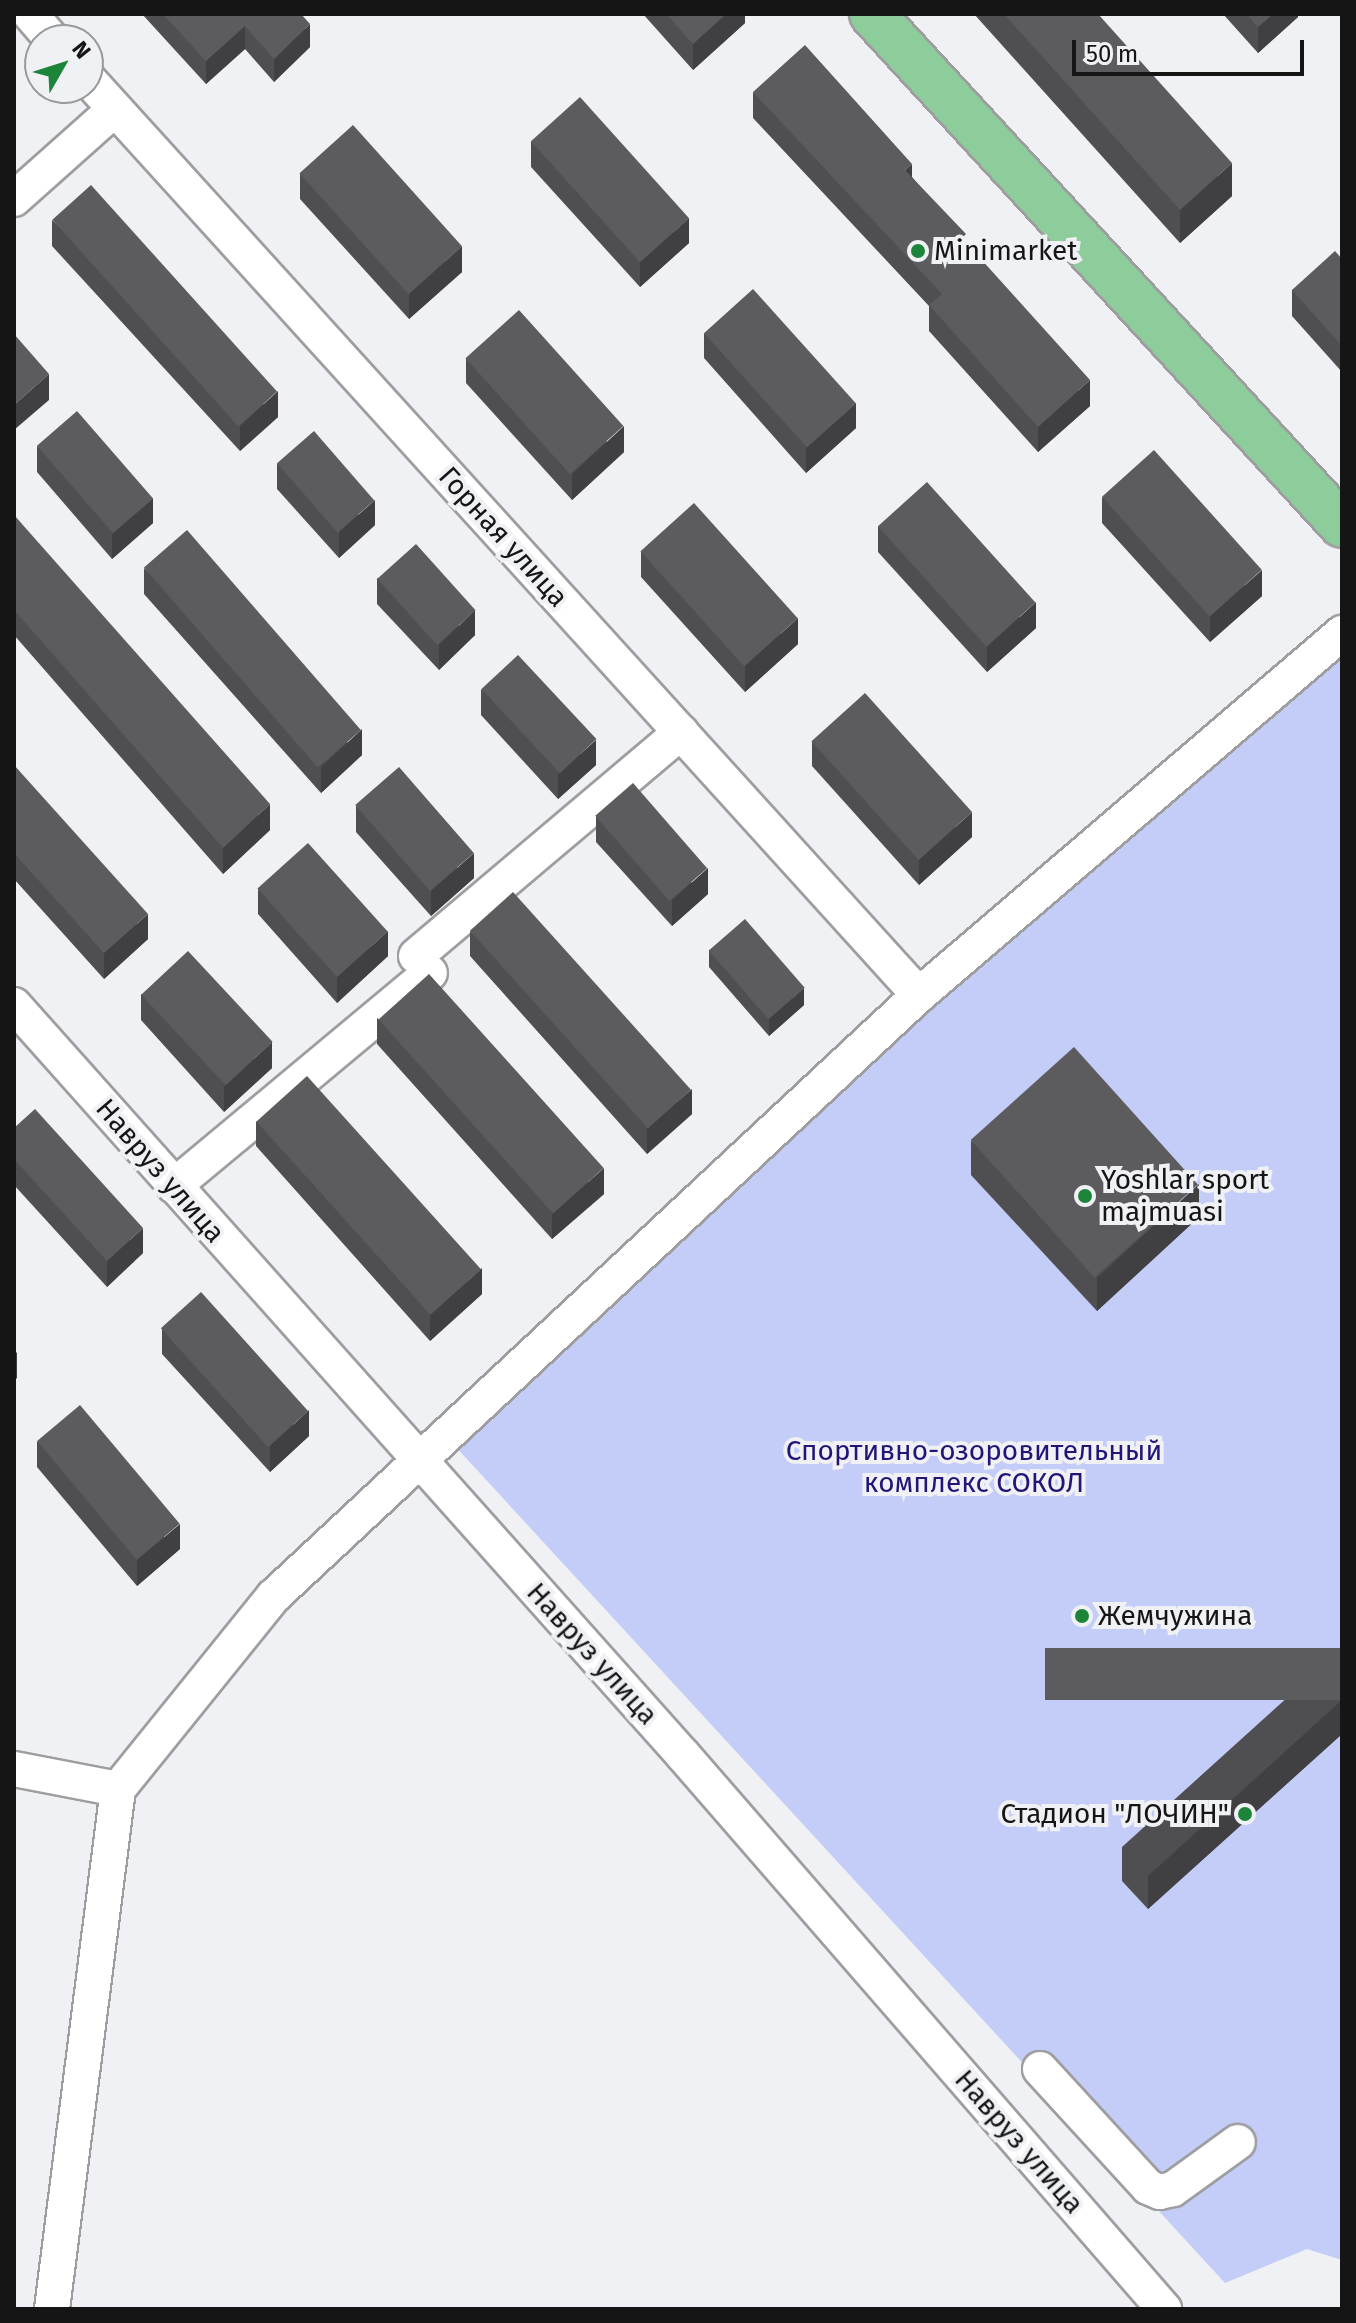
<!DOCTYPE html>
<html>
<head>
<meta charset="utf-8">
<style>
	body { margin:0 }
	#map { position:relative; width:1356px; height:2323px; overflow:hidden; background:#f0f1f4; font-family:"Fira Sans",sans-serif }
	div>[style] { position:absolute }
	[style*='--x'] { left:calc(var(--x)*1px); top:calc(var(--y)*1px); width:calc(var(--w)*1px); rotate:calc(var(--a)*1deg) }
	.green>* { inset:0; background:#c4ccf8 }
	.roads { filter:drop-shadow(2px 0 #9e9ea1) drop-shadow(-2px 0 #9e9ea1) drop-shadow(0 2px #9e9ea1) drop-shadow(0 -2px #9e9ea1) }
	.minor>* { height:34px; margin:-17px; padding:0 17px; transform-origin:17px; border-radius:17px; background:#fff }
	.major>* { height:44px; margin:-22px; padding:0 22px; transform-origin:22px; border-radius:22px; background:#8dcc9b }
	.wall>* { inset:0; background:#4f4f52 }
	.shaded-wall>* { inset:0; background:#404042 }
	.building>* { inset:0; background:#5c5c5f; transform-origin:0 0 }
	.dots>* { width:22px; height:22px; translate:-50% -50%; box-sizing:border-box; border:4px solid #f0f1f4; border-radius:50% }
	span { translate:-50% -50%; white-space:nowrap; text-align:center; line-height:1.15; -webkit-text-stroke:8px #f0f1f4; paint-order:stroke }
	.poi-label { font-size:28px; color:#151516 }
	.left { translate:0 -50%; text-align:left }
	.right { translate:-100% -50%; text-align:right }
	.street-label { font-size:28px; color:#151516 }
	.park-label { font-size:28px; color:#221577 }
	.frame { position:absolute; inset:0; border:16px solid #151516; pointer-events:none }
	.north { position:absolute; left:24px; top:24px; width:80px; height:80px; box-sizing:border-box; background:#f0f1f4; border:2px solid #98999b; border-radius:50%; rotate:51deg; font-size:22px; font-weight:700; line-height:32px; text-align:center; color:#151516 }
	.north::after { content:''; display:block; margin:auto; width:28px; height:36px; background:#1c853a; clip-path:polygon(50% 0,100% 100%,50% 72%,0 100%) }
	.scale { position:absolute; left:1072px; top:40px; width:232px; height:36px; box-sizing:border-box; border:4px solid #151516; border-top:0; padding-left:10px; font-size:24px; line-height:28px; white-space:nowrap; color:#151516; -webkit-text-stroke:6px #f0f1f4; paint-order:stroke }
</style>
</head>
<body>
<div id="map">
	<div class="green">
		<i style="clip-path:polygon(1342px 655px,1342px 2260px,1307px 2249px,1225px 2283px,454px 1445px,1008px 935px)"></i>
	</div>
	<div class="roads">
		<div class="minor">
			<i style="--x:30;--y:14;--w:35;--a:49"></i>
			<i style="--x:88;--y:79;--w:1237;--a:47.79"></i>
			<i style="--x:14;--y:199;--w:135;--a:-41.7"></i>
			<i style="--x:416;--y:956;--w:347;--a:-40.2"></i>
			<i style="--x:14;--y:1005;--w:1005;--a:48.27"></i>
			<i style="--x:683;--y:1755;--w:734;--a:49.03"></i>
			<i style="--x:174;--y:1186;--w:333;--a:-39.8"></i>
			<i style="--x:14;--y:1769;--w:106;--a:10.9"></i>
			<i style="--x:1040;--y:2069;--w:160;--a:47.5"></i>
			<i style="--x:1148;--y:2187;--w:13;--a:23"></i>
			<i style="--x:1160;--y:2192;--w:13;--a:-13"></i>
			<i style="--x:1173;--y:2189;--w:80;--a:-35.9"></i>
			<i style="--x:52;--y:2309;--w:524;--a:-82.77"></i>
			<i style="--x:118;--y:1789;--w:248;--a:-51.1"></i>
			<i style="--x:274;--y:1596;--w:882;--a:-42.98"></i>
			<i style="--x:919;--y:995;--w:557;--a:-40.56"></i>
		</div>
		<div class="major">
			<i style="--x:872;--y:14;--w:694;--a:47.39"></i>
		</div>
	</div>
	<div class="wall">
		<i style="clip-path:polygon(142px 14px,301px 14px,310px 47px,274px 82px,245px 49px,206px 84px)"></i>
		<i style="clip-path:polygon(643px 14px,745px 14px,745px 23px,693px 70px)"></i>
		<i style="clip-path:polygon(974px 14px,1098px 14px,1232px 196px,1180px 243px)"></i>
		<i style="clip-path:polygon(1223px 14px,1298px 14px,1298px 17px,1258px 53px)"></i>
		<i style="clip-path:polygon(753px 92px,912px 177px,966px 242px,1090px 406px,1038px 452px,929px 331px,929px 306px,753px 118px)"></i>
		<i style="clip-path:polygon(531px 141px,689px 243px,640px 287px,531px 167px)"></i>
		<i style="clip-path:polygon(300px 173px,462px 272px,409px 319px,300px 199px)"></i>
		<i style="clip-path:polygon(52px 220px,278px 417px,240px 451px,52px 246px)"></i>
		<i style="clip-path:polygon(1342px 259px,1342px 372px,1292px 316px,1292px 290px)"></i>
		<i style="clip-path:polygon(704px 333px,856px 428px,806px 473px,704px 358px)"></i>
		<i style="clip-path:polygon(466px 358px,624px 452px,572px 500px,466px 383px)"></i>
		<i style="clip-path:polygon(37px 446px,153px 523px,112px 559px,37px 472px)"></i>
		<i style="clip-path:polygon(277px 463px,375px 525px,339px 558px,277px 489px)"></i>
		<i style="clip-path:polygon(1102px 497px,1262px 596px,1210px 642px,1102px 523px)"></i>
		<i style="clip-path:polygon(14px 515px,270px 830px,223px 874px,14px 635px)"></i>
		<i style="clip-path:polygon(878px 526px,1036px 628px,987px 672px,878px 552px)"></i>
		<i style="clip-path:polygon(641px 551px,798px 644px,745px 692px,641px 577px)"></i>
		<i style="clip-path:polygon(144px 568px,362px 755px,321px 793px,144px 594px)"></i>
		<i style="clip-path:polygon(377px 578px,475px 635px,439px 670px,377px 604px)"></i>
		<i style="clip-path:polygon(481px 689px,596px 765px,558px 799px,481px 715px)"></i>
		<i style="clip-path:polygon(812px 741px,972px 837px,919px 885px,812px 766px)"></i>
		<i style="clip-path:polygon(14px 765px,148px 939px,104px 979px,14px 879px)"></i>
		<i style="clip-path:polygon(356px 806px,474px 878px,431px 916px,356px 832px)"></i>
		<i style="clip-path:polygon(596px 816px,708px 894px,672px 926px,596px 842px)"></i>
		<i style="clip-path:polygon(258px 889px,388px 956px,337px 1003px,258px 914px)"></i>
		<i style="clip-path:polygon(470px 931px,692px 1114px,647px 1154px,470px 956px)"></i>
		<i style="clip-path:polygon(709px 950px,804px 1005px,769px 1036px,709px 967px)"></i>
		<i style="clip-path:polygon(141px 994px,272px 1068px,224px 1112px,141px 1020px)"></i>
		<i style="clip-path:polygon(377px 1018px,604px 1194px,552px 1239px,377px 1044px)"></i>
		<i style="clip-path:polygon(256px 1121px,482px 1294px,430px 1341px,256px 1146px)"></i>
		<i style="clip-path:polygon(14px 1128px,143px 1253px,107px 1287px,14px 1185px)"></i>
		<i style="clip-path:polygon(971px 1141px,1199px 1217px,1097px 1311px,971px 1175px)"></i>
		<i style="clip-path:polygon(162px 1329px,309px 1436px,270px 1472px,162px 1354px)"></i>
		<i style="clip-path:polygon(37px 1441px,180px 1549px,137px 1586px,37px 1467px)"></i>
		<i style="clip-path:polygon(1342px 1648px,1342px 1734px,1148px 1909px,1122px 1881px,1122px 1847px)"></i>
	</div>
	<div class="shaded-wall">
		<i style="clip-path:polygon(726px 14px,745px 14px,745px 23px,693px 70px,693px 44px)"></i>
		<i style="clip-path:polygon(1273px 14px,1298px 14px,1298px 17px,1258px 53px,1258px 27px)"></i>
		<i style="clip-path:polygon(310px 24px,310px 47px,274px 82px,274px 59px)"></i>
		<i style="clip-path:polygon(245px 26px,245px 49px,206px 84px,206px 61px)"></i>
		<i style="clip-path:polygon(1232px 163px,1232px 196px,1180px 243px,1180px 210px)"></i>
		<i style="clip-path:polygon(912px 164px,912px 190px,905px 170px)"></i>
		<i style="clip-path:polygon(689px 218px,689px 243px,640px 287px,640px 262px)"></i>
		<i style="clip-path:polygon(462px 246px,462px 272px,409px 319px,409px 294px)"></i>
		<i style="clip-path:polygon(49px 374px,49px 400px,14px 430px,14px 405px)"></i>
		<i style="clip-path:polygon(1090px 380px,1090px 406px,1038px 452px,1038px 427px)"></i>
		<i style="clip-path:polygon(278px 391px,278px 417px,240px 451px,240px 426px)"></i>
		<i style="clip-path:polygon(856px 403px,856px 428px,806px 473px,806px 447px)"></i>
		<i style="clip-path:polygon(624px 426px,624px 452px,572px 500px,572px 474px)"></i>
		<i style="clip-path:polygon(153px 498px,153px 523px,112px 559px,112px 533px)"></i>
		<i style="clip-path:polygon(375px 500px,375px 525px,339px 558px,339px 532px)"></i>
		<i style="clip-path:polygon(1262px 570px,1262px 596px,1210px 642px,1210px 616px)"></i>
		<i style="clip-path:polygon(1036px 602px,1036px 628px,987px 672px,987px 647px)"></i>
		<i style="clip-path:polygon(475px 610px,475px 635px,439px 670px,439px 645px)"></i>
		<i style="clip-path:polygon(798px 618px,798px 644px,745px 692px,745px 666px)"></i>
		<i style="clip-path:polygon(362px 729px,362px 755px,321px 793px,321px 767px)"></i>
		<i style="clip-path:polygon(596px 740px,596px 765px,558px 799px,558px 774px)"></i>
		<i style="clip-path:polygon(270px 804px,270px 830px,223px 874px,223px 848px)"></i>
		<i style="clip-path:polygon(972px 812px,972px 837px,919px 885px,919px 860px)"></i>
		<i style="clip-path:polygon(474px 853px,474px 878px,431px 916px,431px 891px)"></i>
		<i style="clip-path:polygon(708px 868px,708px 894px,672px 926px,672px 900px)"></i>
		<i style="clip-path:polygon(148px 914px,148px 939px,104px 979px,104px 953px)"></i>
		<i style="clip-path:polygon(388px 931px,388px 956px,337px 1003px,337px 977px)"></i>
		<i style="clip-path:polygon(804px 988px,804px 1005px,769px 1036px,769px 1018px)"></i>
		<i style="clip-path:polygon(272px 1042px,272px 1068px,224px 1112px,224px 1087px)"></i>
		<i style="clip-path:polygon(692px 1089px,692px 1114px,647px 1154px,647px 1128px)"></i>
		<i style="clip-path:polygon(604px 1168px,604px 1194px,552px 1239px,552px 1214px)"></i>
		<i style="clip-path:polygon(1199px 1184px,1199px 1217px,1097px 1311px,1097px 1278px)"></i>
		<i style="clip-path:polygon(143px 1228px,143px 1253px,107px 1287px,107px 1261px)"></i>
		<i style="clip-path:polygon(482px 1268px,482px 1294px,430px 1341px,430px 1315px)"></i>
		<i style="clip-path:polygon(17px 1352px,17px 1378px,14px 1381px,14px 1355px)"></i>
		<i style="clip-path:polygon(309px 1410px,309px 1436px,270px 1472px,270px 1446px)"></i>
		<i style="clip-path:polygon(180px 1524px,180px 1549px,137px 1586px,137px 1560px)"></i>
		<i style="clip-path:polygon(1342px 1700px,1342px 1734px,1148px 1909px,1148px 1876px)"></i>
	</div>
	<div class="building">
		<i style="clip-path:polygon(163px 14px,301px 14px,310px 24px,274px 59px,245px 26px,206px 61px)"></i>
		<i style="clip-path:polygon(666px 14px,726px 14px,693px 44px)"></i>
		<i style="clip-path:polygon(1004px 14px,1098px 14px,1232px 163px,1180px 210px)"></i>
		<i style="clip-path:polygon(1246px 14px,1273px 14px,1258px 27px)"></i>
		<i style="clip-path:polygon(805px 45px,912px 164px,905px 170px,966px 234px,962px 238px,1090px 380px,1038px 427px,929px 305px,942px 294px,753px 92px)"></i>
		<i style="left:580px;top:97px;width:163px;height:66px;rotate:48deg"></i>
		<i style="left:353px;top:125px;width:163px;height:72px;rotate:48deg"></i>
		<i style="left:91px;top:185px;width:278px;height:52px;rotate:48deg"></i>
		<i style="clip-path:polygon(1335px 251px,1342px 259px,1342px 346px,1292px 290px)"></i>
		<i style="left:753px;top:289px;width:154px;height:66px;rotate:48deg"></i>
		<i style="left:519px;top:310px;width:156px;height:72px;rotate:48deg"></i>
		<i style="clip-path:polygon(14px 334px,49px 374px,14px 405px)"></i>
		<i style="left:77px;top:411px;width:116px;height:53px;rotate:49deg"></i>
		<i style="left:314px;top:431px;width:92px;height:49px;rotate:49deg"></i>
		<i style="left:1154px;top:450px;width:161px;height:70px;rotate:48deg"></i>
		<i style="left:927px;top:482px;width:162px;height:66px;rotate:48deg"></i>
		<i style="left:694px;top:503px;width:155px;height:72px;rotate:48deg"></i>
		<i style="clip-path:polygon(14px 515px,270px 804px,223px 848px,14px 610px)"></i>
		<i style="left:187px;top:530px;width:265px;height:57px;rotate:49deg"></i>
		<i style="left:416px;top:544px;width:89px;height:52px;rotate:48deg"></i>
		<i style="left:518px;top:655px;width:115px;height:50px;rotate:47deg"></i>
		<i style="left:865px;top:693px;width:160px;height:72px;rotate:48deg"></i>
		<i style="clip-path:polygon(14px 765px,148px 914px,104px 953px,14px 853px)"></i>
		<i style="left:399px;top:767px;width:114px;height:58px;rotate:49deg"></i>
		<i style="left:633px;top:783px;width:113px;height:50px;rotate:49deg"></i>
		<i style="left:308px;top:843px;width:119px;height:68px;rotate:48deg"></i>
		<i style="left:513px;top:892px;width:266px;height:58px;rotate:48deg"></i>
		<i style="left:745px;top:919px;width:91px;height:48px;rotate:49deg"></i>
		<i style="left:188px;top:951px;width:124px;height:64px;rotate:47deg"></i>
		<i style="left:429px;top:974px;width:261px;height:68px;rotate:48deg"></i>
		<i style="left:1074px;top:1047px;width:185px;height:139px;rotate:48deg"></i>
		<i style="left:307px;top:1076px;width:260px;height:68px;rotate:48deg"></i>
		<i style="clip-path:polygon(35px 1109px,143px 1228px,107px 1261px,14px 1159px,14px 1128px)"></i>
		<i style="left:201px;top:1292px;width:160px;height:54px;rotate:48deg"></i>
		<i style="left:80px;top:1405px;width:155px;height:56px;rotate:50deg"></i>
		<i style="left:1342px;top:1648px;width:52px;height:297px;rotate:90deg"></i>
	</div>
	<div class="dots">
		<i style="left:918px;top:251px;background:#1c853a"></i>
		<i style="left:1085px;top:1196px;background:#1c853a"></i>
		<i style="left:1082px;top:1616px;background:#1c853a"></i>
		<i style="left:1245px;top:1814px;background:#1c853a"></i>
	</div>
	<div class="poi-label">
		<span class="left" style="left:934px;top:251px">Minimarket</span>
		<span class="left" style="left:1101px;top:1196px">Yoshlar sport<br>majmuasi</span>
		<span class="left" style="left:1098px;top:1616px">Жемчужина</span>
		<span class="right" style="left:1229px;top:1814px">Стадион "ЛОЧИН"</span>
	</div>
	<div class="street-label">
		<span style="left:503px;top:537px;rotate:48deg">Горная улица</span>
		<span style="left:160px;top:1171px;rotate:49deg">Навруз улица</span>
		<span style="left:592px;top:1654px;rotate:48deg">Навруз улица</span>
		<span style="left:1019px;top:2142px;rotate:49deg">Навруз улица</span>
	</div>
	<div class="park-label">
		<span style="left:974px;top:1467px">Спортивно-озоровительный<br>комплекс СОКОЛ</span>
	</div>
	<div class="frame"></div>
	<div class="north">N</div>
	<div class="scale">50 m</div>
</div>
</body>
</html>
